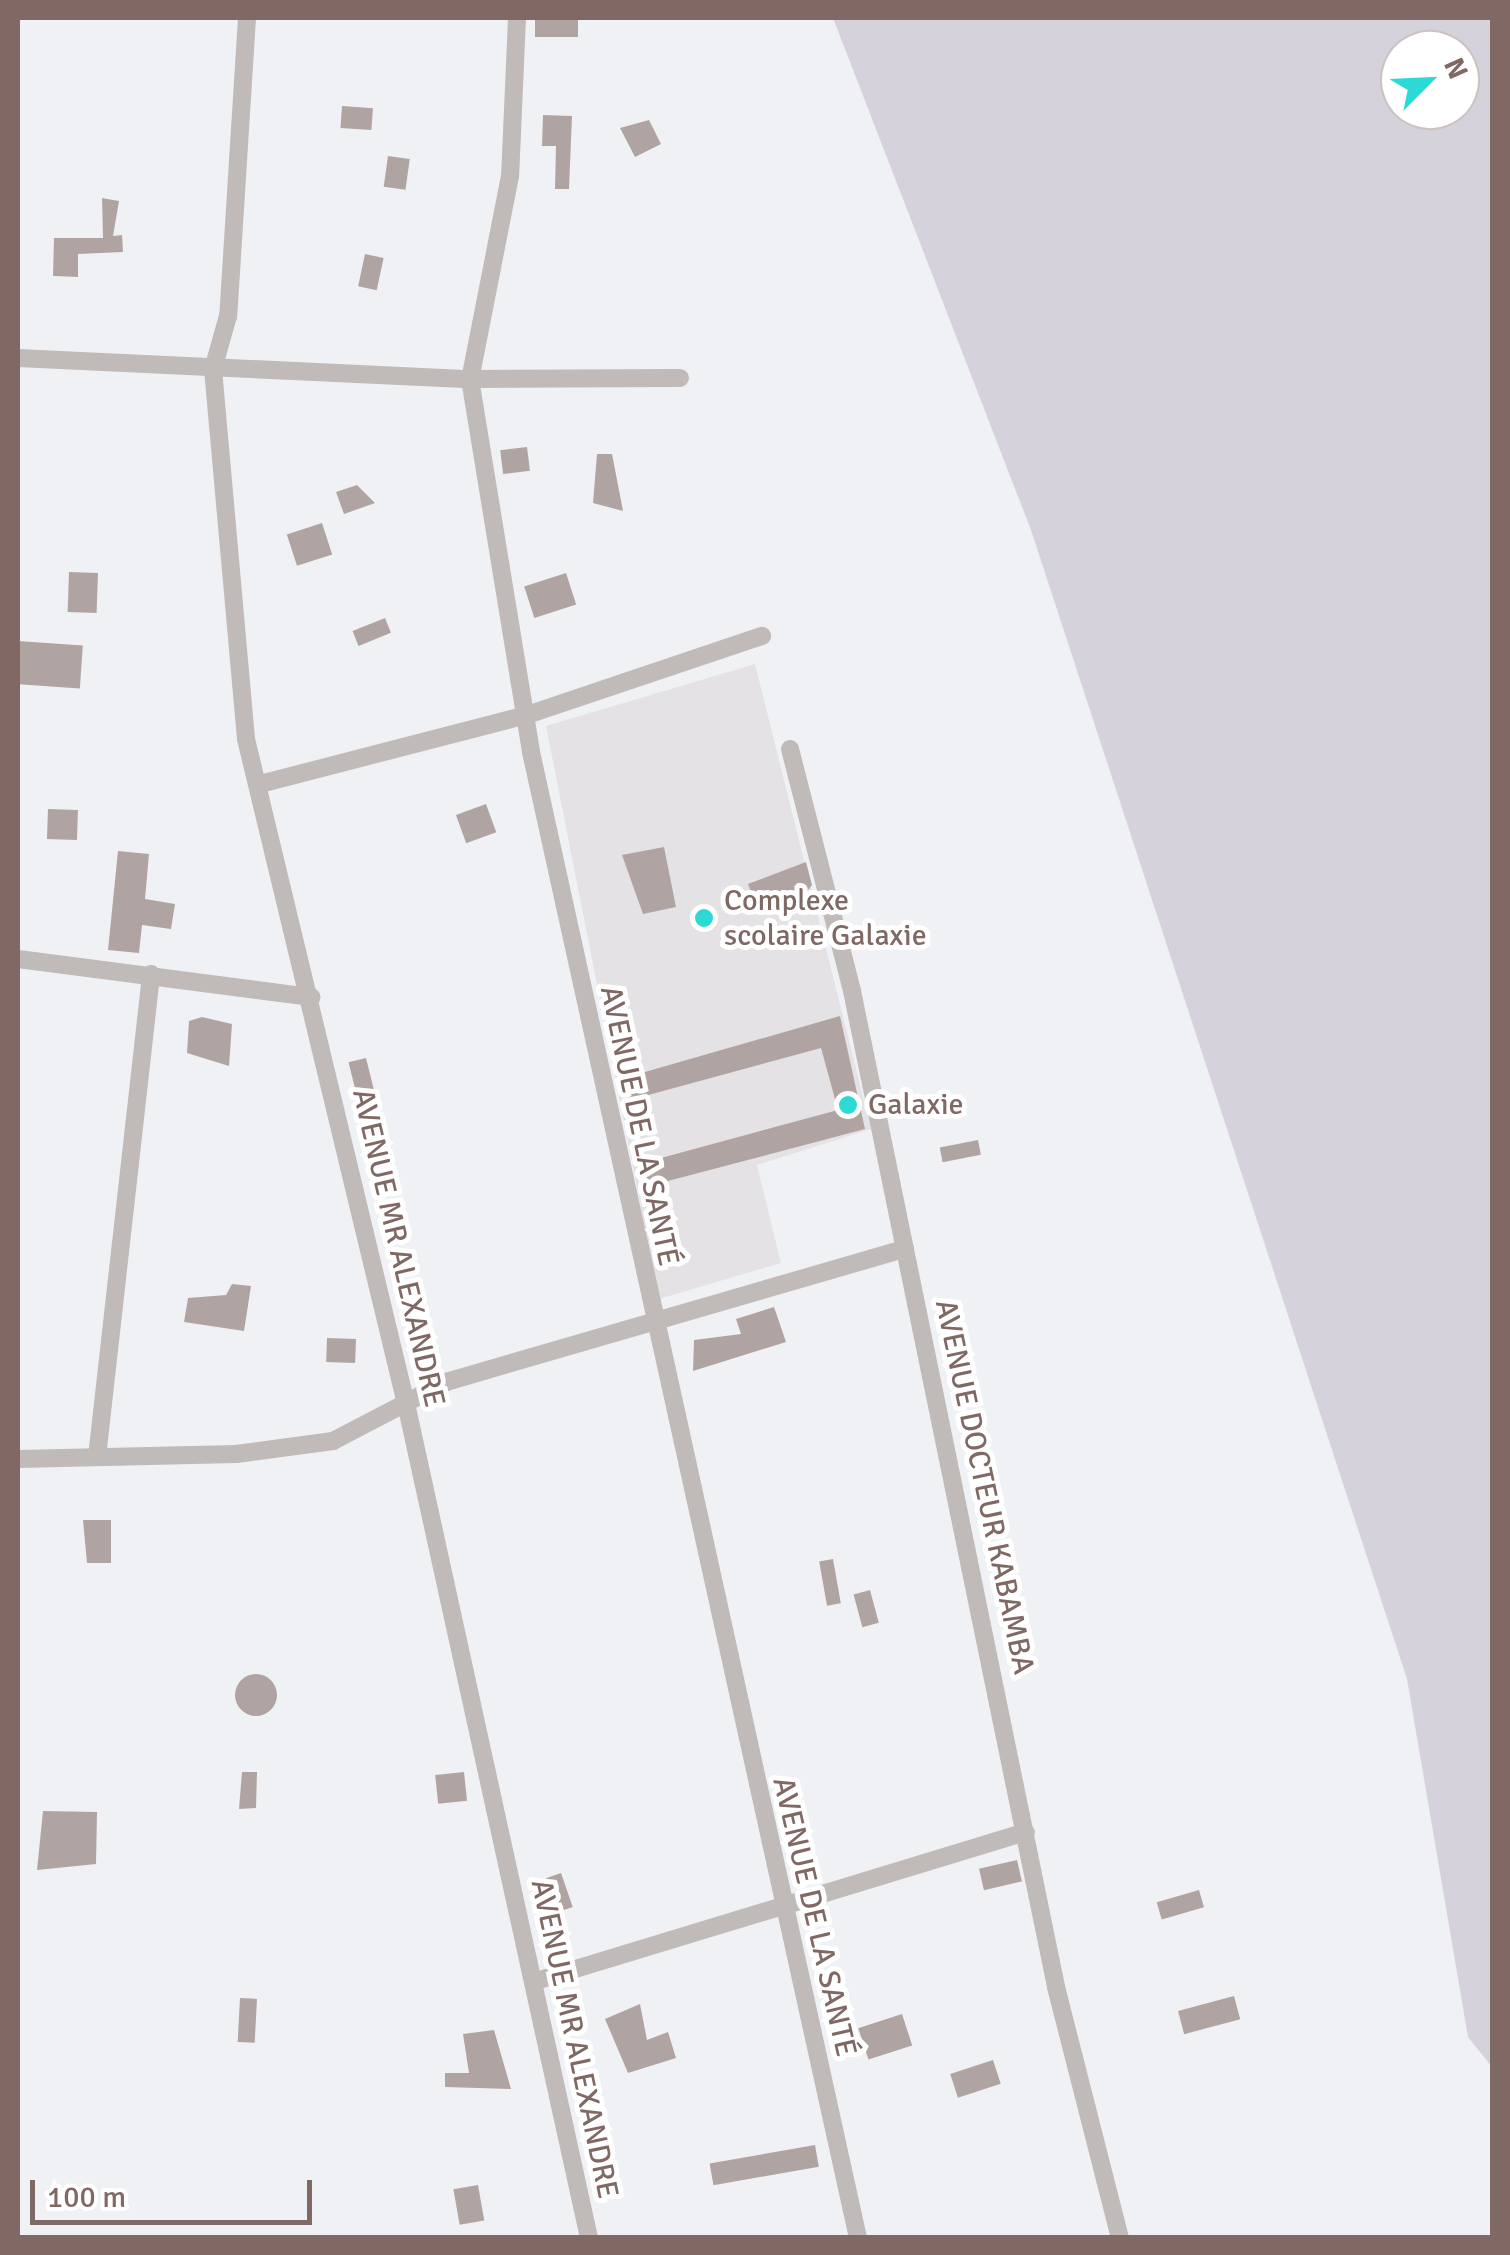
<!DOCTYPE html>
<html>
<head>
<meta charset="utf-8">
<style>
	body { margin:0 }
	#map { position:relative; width:1510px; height:2255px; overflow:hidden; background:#f0f1f4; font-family:Signika,sans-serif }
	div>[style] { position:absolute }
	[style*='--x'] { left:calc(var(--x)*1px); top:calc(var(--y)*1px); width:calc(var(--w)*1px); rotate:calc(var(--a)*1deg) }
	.built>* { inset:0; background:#e4e2e5 }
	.green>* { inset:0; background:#d5d2db }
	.building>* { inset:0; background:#b0a4a2; transform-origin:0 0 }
	.round { border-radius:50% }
	.minor>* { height:18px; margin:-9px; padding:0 9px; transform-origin:9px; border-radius:9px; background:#c0bab8 }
	.dots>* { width:28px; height:28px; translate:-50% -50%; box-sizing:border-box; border:5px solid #fff; border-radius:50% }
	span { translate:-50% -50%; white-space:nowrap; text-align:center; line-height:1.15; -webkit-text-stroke:10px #fff; paint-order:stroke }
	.poi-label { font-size:30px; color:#806964 }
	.left { translate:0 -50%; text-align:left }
	.street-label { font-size:30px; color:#806964 }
	.frame { position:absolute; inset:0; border:20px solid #806964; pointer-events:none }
	.north { position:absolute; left:1380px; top:30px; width:100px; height:100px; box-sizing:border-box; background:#fff; border:2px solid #ccc3c1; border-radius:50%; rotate:66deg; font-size:28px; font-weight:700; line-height:40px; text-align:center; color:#806964 }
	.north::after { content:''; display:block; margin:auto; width:35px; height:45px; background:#2bdad4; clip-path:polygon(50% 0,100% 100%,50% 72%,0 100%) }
	.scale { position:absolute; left:30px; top:2180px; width:282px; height:45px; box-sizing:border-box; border:5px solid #806964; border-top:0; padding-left:12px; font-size:30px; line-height:35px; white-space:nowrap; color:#806964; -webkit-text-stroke:8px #fff; paint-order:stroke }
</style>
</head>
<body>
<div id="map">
	<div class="built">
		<i style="clip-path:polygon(755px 664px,871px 1129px,757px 1165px,781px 1263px,659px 1299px,546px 726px)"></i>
	</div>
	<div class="green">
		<i style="clip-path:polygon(evenodd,833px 18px,1492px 18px,1492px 2067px,1468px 2037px,1407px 1679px,1031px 530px,833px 18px,1400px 50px,1460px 50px,1460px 110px,1400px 110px,1400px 50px)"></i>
	</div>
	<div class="building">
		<i style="left:535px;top:18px;width:43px;height:19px"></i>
		<i style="left:342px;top:106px;width:31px;height:22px;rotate:4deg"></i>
		<i style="clip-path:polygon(543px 115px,572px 116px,569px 189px,555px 189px,556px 146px,542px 146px)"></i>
		<i style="clip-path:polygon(649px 120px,661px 144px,635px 157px,620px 128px)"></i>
		<i style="left:388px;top:156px;width:22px;height:31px;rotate:8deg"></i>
		<i style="clip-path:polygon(102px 198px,119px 201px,113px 236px,122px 235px,123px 252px,78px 254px,78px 277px,53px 276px,54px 238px,103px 238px)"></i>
		<i style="left:365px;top:254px;width:19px;height:33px;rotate:12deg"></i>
		<i style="left:527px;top:447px;width:24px;height:27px;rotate:83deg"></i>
		<i style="clip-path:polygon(597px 454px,612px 454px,623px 511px,593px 503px)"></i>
		<i style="clip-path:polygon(357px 485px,375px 503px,344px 514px,336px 492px)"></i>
		<i style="left:322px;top:523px;width:33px;height:37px;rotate:72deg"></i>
		<i style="left:69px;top:572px;width:29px;height:40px;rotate:2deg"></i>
		<i style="left:566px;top:573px;width:33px;height:44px;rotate:72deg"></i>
		<i style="left:385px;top:618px;width:16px;height:35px;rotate:68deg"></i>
		<i style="left:18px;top:641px;width:65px;height:43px;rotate:4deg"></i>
		<i style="left:486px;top:804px;width:30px;height:32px;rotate:70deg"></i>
		<i style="left:48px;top:809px;width:30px;height:30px;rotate:2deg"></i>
		<i style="clip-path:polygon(664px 847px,676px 907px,643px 914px,622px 855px)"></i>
		<i style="clip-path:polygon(118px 851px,149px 854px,145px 899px,175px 904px,171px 929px,142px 925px,139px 953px,108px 950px)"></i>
		<i style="clip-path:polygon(806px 862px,812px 885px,804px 895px,759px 912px,748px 884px)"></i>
		<i style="clip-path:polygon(840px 1016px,865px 1129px,645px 1187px,639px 1164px,838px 1110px,821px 1048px,630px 1100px,624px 1078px)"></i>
		<i style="clip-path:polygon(202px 1017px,232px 1024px,229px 1066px,187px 1053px,189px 1021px)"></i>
		<i style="left:366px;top:1058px;width:41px;height:18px;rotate:76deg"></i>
		<i style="left:978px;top:1140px;width:15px;height:39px;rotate:79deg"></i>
		<i style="clip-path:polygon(232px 1284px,251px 1286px,244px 1331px,184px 1322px,188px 1298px,226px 1295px)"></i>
		<i style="clip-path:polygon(774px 1307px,786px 1342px,693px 1371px,694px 1340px,741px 1334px,736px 1319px)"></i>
		<i style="left:327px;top:1338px;width:29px;height:24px;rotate:2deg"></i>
		<i style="clip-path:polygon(83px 1520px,111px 1520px,111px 1563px,87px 1563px)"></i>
		<i style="left:833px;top:1559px;width:45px;height:14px;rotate:80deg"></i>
		<i style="left:870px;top:1590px;width:34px;height:17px;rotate:75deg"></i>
		<i class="round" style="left:235px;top:1674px;width:42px;height:42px"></i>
		<i style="clip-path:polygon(242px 1772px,257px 1772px,256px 1808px,239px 1809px)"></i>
		<i style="left:464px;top:1772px;width:29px;height:29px;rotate:84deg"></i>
		<i style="clip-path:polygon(43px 1811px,97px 1812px,96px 1864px,37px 1870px)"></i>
		<i style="left:1017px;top:1860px;width:22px;height:39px;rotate:77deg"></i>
		<i style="left:561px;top:1873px;width:36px;height:16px;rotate:71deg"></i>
		<i style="left:1199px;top:1890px;width:18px;height:44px;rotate:74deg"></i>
		<i style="left:1234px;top:1996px;width:24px;height:58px;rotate:75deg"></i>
		<i style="left:240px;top:1998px;width:17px;height:44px;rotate:3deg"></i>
		<i style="clip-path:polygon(640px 2004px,647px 2040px,668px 2032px,676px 2058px,628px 2073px,605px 2019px)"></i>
		<i style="left:902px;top:2014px;width:33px;height:46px;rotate:72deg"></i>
		<i style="clip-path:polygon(494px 2030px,511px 2089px,445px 2087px,445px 2073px,469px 2073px,463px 2034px)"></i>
		<i style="left:993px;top:2060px;width:25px;height:45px;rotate:72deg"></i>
		<i style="left:815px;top:2145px;width:22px;height:107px;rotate:80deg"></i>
		<i style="left:478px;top:2185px;width:36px;height:25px;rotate:80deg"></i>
	</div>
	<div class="minor">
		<i style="--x:247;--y:18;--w:299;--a:93.6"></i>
		<i style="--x:228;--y:316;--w:55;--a:105.8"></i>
		<i style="--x:213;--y:369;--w:371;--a:84.9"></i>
		<i style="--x:246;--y:739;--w:688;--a:76.47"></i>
		<i style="--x:407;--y:1408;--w:850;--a:77.63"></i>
		<i style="--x:517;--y:18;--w:158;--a:92.5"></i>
		<i style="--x:510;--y:176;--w:207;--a:101.1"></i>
		<i style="--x:470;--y:379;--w:378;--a:80.7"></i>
		<i style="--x:531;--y:752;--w:1522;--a:77.59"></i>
		<i style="--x:18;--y:358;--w:452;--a:2.7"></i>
		<i style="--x:470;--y:379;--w:210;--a:-0.3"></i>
		<i style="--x:790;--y:749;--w:250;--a:75.6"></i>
		<i style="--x:852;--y:991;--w:1017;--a:78.42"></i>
		<i style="--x:1056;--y:1987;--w:259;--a:75.7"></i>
		<i style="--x:260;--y:784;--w:276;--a:-14.5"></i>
		<i style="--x:527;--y:715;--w:248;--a:-18.6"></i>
		<i style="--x:18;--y:959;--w:296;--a:7.4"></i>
		<i style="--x:97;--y:1457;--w:486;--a:-83.6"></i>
		<i style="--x:18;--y:1459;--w:218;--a:-1.3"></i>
		<i style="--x:236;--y:1454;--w:98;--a:-7.6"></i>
		<i style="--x:333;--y:1441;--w:127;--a:-27.6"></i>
		<i style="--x:446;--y:1382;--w:478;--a:-16.2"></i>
		<i style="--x:536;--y:1981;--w:512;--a:-16.91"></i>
	</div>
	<div class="dots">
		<i style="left:704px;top:918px;background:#2bdad4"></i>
		<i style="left:848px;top:1105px;background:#2bdad4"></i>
	</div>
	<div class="poi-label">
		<span class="left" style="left:724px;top:918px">Complexe<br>scolaire Galaxie</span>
		<span class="left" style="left:868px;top:1105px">Galaxie</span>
	</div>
	<div class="street-label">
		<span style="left:639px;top:1126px;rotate:78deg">AVENUE DE LA SANTÉ</span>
		<span style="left:398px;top:1248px;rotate:77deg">AVENUE MR ALEXANDRE</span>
		<span style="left:984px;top:1487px;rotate:78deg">AVENUE DOCTEUR KABAMBA</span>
		<span style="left:814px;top:1917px;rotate:77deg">AVENUE DE LA SANTÉ</span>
		<span style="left:574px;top:2039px;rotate:78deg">AVENUE MR ALEXANDRE</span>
	</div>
	<div class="frame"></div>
	<div class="north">N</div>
	<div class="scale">100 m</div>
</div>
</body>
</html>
